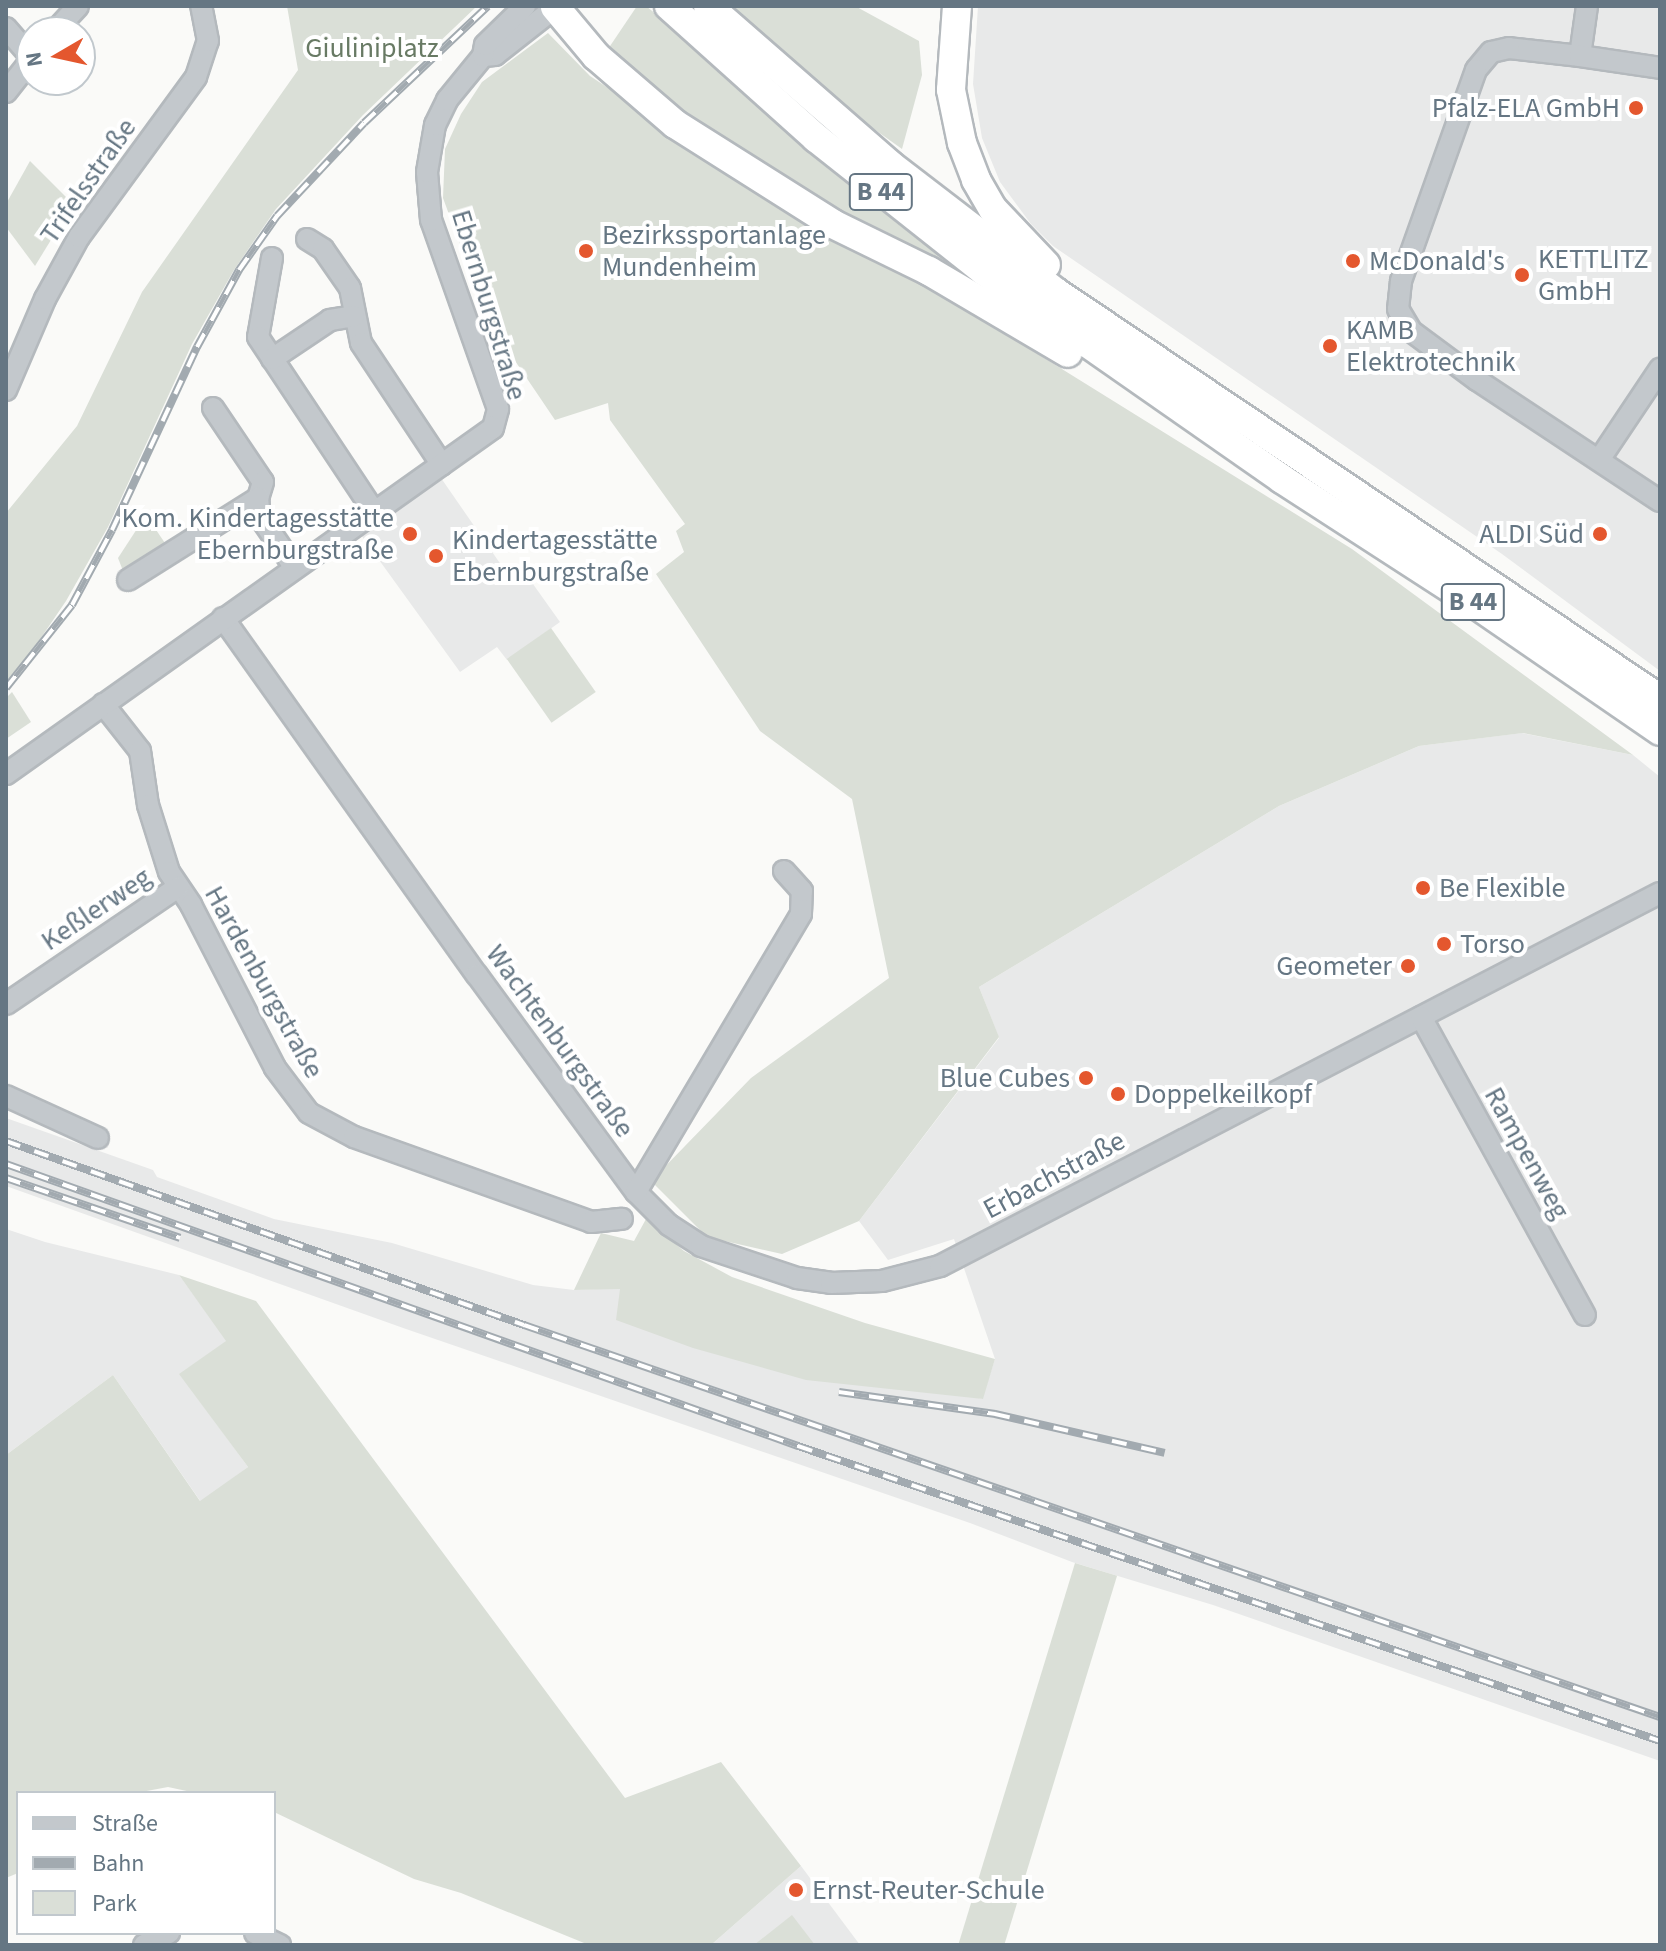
<!DOCTYPE html>
<html>
<head>
<meta charset="utf-8">
<style>
	body { margin:0 }
	#map { position:relative; width:1666px; height:1951px; overflow:hidden; background:#fafaf8; font-family:"Source Sans 3",sans-serif }
	div>[style] { position:absolute }
	[style*='--x'] { left:calc(var(--x)*1px); top:calc(var(--y)*1px); width:calc(var(--w)*1px); rotate:calc(var(--a)*1deg) }
	.built>* { inset:0; background:#e8e9e9 }
	.green>* { inset:0; background:#dadfd7; transform-origin:0 0 }
	.roads { filter:drop-shadow(2px 0 #b4b9bd) drop-shadow(-2px 0 #b4b9bd) drop-shadow(0 2px #b4b9bd) drop-shadow(0 -2px #b4b9bd) }
	.minor>* { height:20px; margin:-10px; padding:0 10px; transform-origin:10px; border-radius:10px; background:#c3c8cc }
	.highway>* { height:28px; margin:-14px; padding:0 14px; transform-origin:14px; border-radius:14px; background:#fff }
	.rail>* { height:8px; margin-top:-4px; transform-origin:0; background:repeating-linear-gradient(90deg,#fff 0 15px,#a2aab0 0 30px); box-sizing:border-box; border-block:2px solid #a2aab0 }
	.dots>* { width:22px; height:22px; translate:-50% -50%; box-sizing:border-box; border:4px solid #fff; border-radius:50% }
	span { translate:-50% -50%; white-space:nowrap; text-align:center; line-height:1.15; -webkit-text-stroke:8px #fff; paint-order:stroke }
	.shield-label span { padding:2px 6px; background:#fff; border:2px solid; border-radius:6px; -webkit-text-stroke-width:0 }
	.shield-label { font-size:26px; color:#657683; font-weight:700 }
	.park-label { font-size:28px; color:#687a64 }
	.poi-label { font-size:28px; color:#657683 }
	.right { translate:-100% -50%; text-align:right }
	.left { translate:0 -50%; text-align:left }
	.street-label { font-size:28px; color:#657683 }
	.frame { position:absolute; inset:0; border:8px solid #657683; pointer-events:none }
	.legend { position:absolute; left:16px; top:1791px; width:260px; height:144px; box-sizing:border-box; background:#fff; border:2px solid #c1c8cd; margin:0; padding:10px 14px; list-style:none; font-size:24px; color:#657683 }
	.legend li { display:flex; align-items:center; gap:16px; height:40px }
	.legend b { width:40px; border:2px solid #c1c8cd }
	.north { position:absolute; left:16px; top:16px; width:80px; height:80px; box-sizing:border-box; background:#fff; border:2px solid #c1c8cd; border-radius:50%; rotate:261deg; font-size:22px; font-weight:700; line-height:32px; text-align:center; color:#657683 }
	.north::after { content:''; display:block; margin:auto; width:28px; height:36px; background:#e4572e; clip-path:polygon(50% 0,100% 100%,50% 72%,0 100%) }
</style>
</head>
<body>
<div id="map">
	<div class="built">
		<i style="clip-path:polygon(978px 6px,1660px 6px,1660px 671px,1502px 554px,1053px 246px,1031px 224px,1000px 182px,982px 138px,973px 84px)"></i>
		<i style="clip-path:polygon(441px 478px,515px 585px,528px 577px,560px 622px,507px 660px,497px 647px,460px 672px,361px 535px)"></i>
		<i style="clip-path:polygon(1522px 733px,1633px 755px,1660px 777px,1660px 1761px,1213px 1605px,1072px 1562px,970px 1523px,406px 1329px,6px 1186px,6px 1118px,153px 1170px,157px 1177px,274px 1219px,392px 1243px,533px 1285px,574px 1290px,620px 1288px,982px 1399px,995px 1359px,954px 1239px,888px 1260px,859px 1221px,999px 1038px,979px 987px,1279px 806px,1419px 746px)"></i>
		<i style="clip-path:polygon(6px 1229px,45px 1242px,179px 1275px,227px 1341px,180px 1374px,248px 1467px,201px 1502px,113px 1375px,6px 1455px)"></i>
		<i style="clip-path:polygon(801px 1866px,860px 1945px,711px 1945px)"></i>
	</div>
	<div class="green">
		<i style="clip-path:polygon(287px 6px,477px 6px,363px 115px,276px 209px,234px 270px,192px 344px,108px 527px,66px 601px,30px 654px,6px 682px,6px 513px,77px 426px,142px 292px,298px 70px)"></i>
		<i style="clip-path:polygon(637px 6px,646px 6px,984px 284px,980px 289px,867px 230px,729px 146px,641px 85px,606px 52px)"></i>
		<i style="clip-path:polygon(726px 6px,855px 6px,919px 41px,922px 75px,902px 149px,801px 77px)"></i>
		<i style="clip-path:polygon(548px 33px,590px 76px,838px 240px,928px 286px,1352px 549px,1633px 755px,1523px 733px,1419px 746px,1279px 806px,979px 987px,999px 1037px,859px 1221px,782px 1254px,707px 1237px,651px 1181px,751px 1078px,889px 978px,852px 799px,760px 731px,656px 574px,684px 552px,676px 531px,685px 524px,610px 420px,608px 403px,555px 420px,488px 321px,443px 198px,445px 149px,461px 114px,482px 82px)"></i>
		<i style="clip-path:polygon(30px 161px,73px 204px,35px 266px,6px 227px,6px 204px)"></i>
		<i style="clip-path:polygon(146px 515px,169px 549px,125px 576px,118px 558px)"></i>
		<i style="left:551px;top:628px;width:78px;height:54px;rotate:55deg"></i>
		<i style="clip-path:polygon(12px 692px,31px 722px,6px 739px,6px 698px)"></i>
		<i style="clip-path:polygon(646px 1219px,684px 1251px,732px 1277px,865px 1323px,995px 1359px,983px 1399px,806px 1380px,693px 1348px,616px 1320px,620px 1289px,574px 1290px,601px 1233px,634px 1241px)"></i>
		<i style="clip-path:polygon(179px 1275px,256px 1301px,625px 1798px,721px 1762px,801px 1866px,711px 1945px,589px 1945px,461px 1893px,414px 1879px,274px 1812px,274px 1793px,196px 1793px,168px 1787px,136px 1793px,18px 1793px,18px 1873px,6px 1878px,6px 1455px,113px 1375px,200px 1501px,248px 1467px,179px 1374px,226px 1341px)"></i>
		<i style="left:1075px;top:1563px;width:44px;height:477px;rotate:17deg"></i>
		<i style="clip-path:polygon(792px 1915px,815px 1945px,754px 1945px)"></i>
	</div>
	<div class="roads">
		<div class="minor">
			<i style="--x:1587;--y:6;--w:50;--a:98"></i>
			<i style="--x:1580;--y:56;--w:71;--a:-173.6"></i>
			<i style="--x:1509;--y:48;--w:18;--a:167"></i>
			<i style="--x:1491;--y:52;--w:23;--a:130"></i>
			<i style="--x:1476;--y:70;--w:224;--a:109.6"></i>
			<i style="--x:1401;--y:281;--w:28;--a:96"></i>
			<i style="--x:1398;--y:309;--w:26;--a:59"></i>
			<i style="--x:1411;--y:331;--w:82;--a:36.6"></i>
			<i style="--x:1477;--y:380;--w:219;--a:33.5"></i>
			<i style="--x:6;--y:28;--w:40;--a:49"></i>
			<i style="--x:54;--y:32;--w:35;--a:-47"></i>
			<i style="--x:483;--y:56;--w:12;--a:-5"></i>
			<i style="--x:495;--y:55;--w:79;--a:-38.3"></i>
			<i style="--x:1580;--y:56;--w:81;--a:8.5"></i>
			<i style="--x:6;--y:92;--w:42;--a:-51.8"></i>
			<i style="--x:307;--y:239;--w:19;--a:32"></i>
			<i style="--x:323;--y:249;--w:47;--a:55.3"></i>
			<i style="--x:350;--y:288;--w:56;--a:78.7"></i>
			<i style="--x:361;--y:343;--w:146;--a:56.4"></i>
			<i style="--x:272;--y:258;--w:80;--a:100"></i>
			<i style="--x:258;--y:337;--w:211;--a:56.4"></i>
			<i style="--x:272;--y:359;--w:70;--a:-33.9"></i>
			<i style="--x:330;--y:320;--w:24;--a:-9"></i>
			<i style="--x:6;--y:390;--w:99;--a:-66.8"></i>
			<i style="--x:45;--y:299;--w:71;--a:-61.3"></i>
			<i style="--x:79;--y:237;--w:198;--a:-53.8"></i>
			<i style="--x:196;--y:77;--w:38;--a:-72"></i>
			<i style="--x:208;--y:41;--w:36;--a:-101"></i>
			<i style="--x:213;--y:408;--w:89;--a:56"></i>
			<i style="--x:263;--y:482;--w:17;--a:107"></i>
			<i style="--x:258;--y:498;--w:19;--a:84"></i>
			<i style="--x:260;--y:517;--w:62;--a:55.5"></i>
			<i style="--x:1599;--y:460;--w:110;--a:-56.2"></i>
			<i style="--x:128;--y:580;--w:154;--a:-32.2"></i>
			<i style="--x:223;--y:618;--w:438;--a:54.6"></i>
			<i style="--x:477;--y:975;--w:269;--a:53.8"></i>
			<i style="--x:636;--y:1192;--w:47;--a:45"></i>
			<i style="--x:669;--y:1225;--w:38;--a:33"></i>
			<i style="--x:701;--y:1246;--w:101;--a:18.4"></i>
			<i style="--x:797;--y:1278;--w:34;--a:8"></i>
			<i style="--x:831;--y:1283;--w:51;--a:-2.2"></i>
			<i style="--x:882;--y:1281;--w:60;--a:-14.5"></i>
			<i style="--x:940;--y:1266;--w:811;--a:-27.39"></i>
			<i style="--x:103;--y:704;--w:60;--a:51.8"></i>
			<i style="--x:140;--y:751;--w:55;--a:81.6"></i>
			<i style="--x:148;--y:805;--w:70;--a:72.6"></i>
			<i style="--x:169;--y:872;--w:40;--a:56"></i>
			<i style="--x:191;--y:905;--w:183;--a:62.7"></i>
			<i style="--x:275;--y:1068;--w:56;--a:52.9"></i>
			<i style="--x:309;--y:1113;--w:51;--a:28.1"></i>
			<i style="--x:354;--y:1137;--w:252;--a:19.7"></i>
			<i style="--x:591;--y:1222;--w:31;--a:-6"></i>
			<i style="--x:6;--y:774;--w:597;--a:-35.39"></i>
			<i style="--x:493;--y:428;--w:20;--a:-75"></i>
			<i style="--x:498;--y:409;--w:201;--a:-109.5"></i>
			<i style="--x:431;--y:220;--w:48;--a:-94.8"></i>
			<i style="--x:427;--y:172;--w:48;--a:-80.3"></i>
			<i style="--x:435;--y:125;--w:28;--a:-64"></i>
			<i style="--x:447;--y:100;--w:57;--a:-50.7"></i>
			<i style="--x:483;--y:56;--w:11;--a:-80"></i>
			<i style="--x:485;--y:45;--w:56;--a:-44.3"></i>
			<i style="--x:6;--y:1004;--w:208;--a:-34.2"></i>
			<i style="--x:1421;--y:1017;--w:340;--a:61.2"></i>
			<i style="--x:6;--y:1096;--w:101;--a:24.5"></i>
			<i style="--x:636;--y:1192;--w:323;--a:-59.3"></i>
			<i style="--x:801;--y:914;--w:23;--a:-88"></i>
			<i style="--x:802;--y:891;--w:27;--a:-132"></i>
			<i style="--x:255;--y:1933;--w:28;--a:26"></i>
			<i style="--x:144;--y:1945;--w:28;--a:-26"></i>
		</div>
		<div class="highway">
			<i style="--x:669;--y:6;--w:198;--a:41.9"></i>
			<i style="--x:816;--y:138;--w:214;--a:38.4"></i>
			<i style="--x:984;--y:271;--w:363;--a:34.9"></i>
			<i style="--x:1282;--y:479;--w:232;--a:32.9"></i>
			<i style="--x:1477;--y:605;--w:222;--a:34.5"></i>
			<i style="--x:708;--y:6;--w:242;--a:41.1"></i>
			<i style="--x:890;--y:165;--w:210;--a:37.5"></i>
			<i style="--x:1057;--y:293;--w:727;--a:33.95"></i>
			<i style="--x:957;--y:6;--w:84;--a:94.1"></i>
			<i style="--x:951;--y:90;--w:54;--a:78.3"></i>
			<i style="--x:962;--y:143;--w:40;--a:69"></i>
			<i style="--x:976;--y:180;--w:34;--a:60"></i>
			<i style="--x:993;--y:209;--w:77;--a:46.6"></i>
			<i style="--x:555;--y:7;--w:64;--a:50.1"></i>
			<i style="--x:596;--y:56;--w:104;--a:40.7"></i>
			<i style="--x:675;--y:124;--w:187;--a:32.3"></i>
			<i style="--x:833;--y:224;--w:107;--a:26.1"></i>
			<i style="--x:929;--y:271;--w:161;--a:30.5"></i>
		</div>
	</div>
	<div class="rail">
		<i style="--x:6;--y:688;--w:106;--a:-51.5"></i>
		<i style="--x:72;--y:605;--w:85;--a:-61.9"></i>
		<i style="--x:112;--y:530;--w:202;--a:-65.1"></i>
		<i style="--x:197;--y:347;--w:88;--a:-61.4"></i>
		<i style="--x:239;--y:270;--w:66;--a:-54.9"></i>
		<i style="--x:277;--y:216;--w:127;--a:-46.9"></i>
		<i style="--x:364;--y:123;--w:170;--a:-43.3"></i>
		<i style="--x:6;--y:1141;--w:550;--a:19.56"></i>
		<i style="--x:524;--y:1325;--w:1202;--a:19.04"></i>
		<i style="--x:6;--y:1164;--w:841;--a:19.6"></i>
		<i style="--x:798;--y:1446;--w:911;--a:18.89"></i>
		<i style="--x:6;--y:1178;--w:184;--a:19"></i>
		<i style="--x:839;--y:1392;--w:158;--a:8"></i>
		<i style="--x:995;--y:1414;--w:174;--a:12.9"></i>
	</div>
	<div class="dots">
		<i style="left:1636px;top:108px;background:#e4572e"></i>
		<i style="left:586px;top:251px;background:#e4572e"></i>
		<i style="left:1353px;top:261px;background:#e4572e"></i>
		<i style="left:1522px;top:275px;background:#e4572e"></i>
		<i style="left:1330px;top:346px;background:#e4572e"></i>
		<i style="left:410px;top:534px;background:#e4572e"></i>
		<i style="left:1600px;top:534px;background:#e4572e"></i>
		<i style="left:436px;top:556px;background:#e4572e"></i>
		<i style="left:1423px;top:888px;background:#e4572e"></i>
		<i style="left:1444px;top:944px;background:#e4572e"></i>
		<i style="left:1408px;top:966px;background:#e4572e"></i>
		<i style="left:1086px;top:1078px;background:#e4572e"></i>
		<i style="left:1118px;top:1094px;background:#e4572e"></i>
		<i style="left:796px;top:1890px;background:#e4572e"></i>
	</div>
	<div class="shield-label">
		<span style="left:881px;top:192px">B 44</span>
		<span style="left:1473px;top:602px">B 44</span>
	</div>
	<div class="park-label">
		<span style="left:372px;top:48px">Giuliniplatz</span>
	</div>
	<div class="poi-label">
		<span class="right" style="left:1620px;top:108px">Pfalz-ELA GmbH</span>
		<span class="left" style="left:602px;top:251px">Bezirkssportanlage<br>Mundenheim</span>
		<span class="left" style="left:1538px;top:275px">KETTLITZ<br>GmbH</span>
		<span class="left" style="left:1369px;top:261px">McDonald's</span>
		<span class="left" style="left:1346px;top:346px">KAMB<br>Elektrotechnik</span>
		<span class="right" style="left:394px;top:534px">Kom. Kindertagesstätte<br>Ebernburgstraße</span>
		<span class="right" style="left:1584px;top:534px">ALDI Süd</span>
		<span class="left" style="left:452px;top:556px">Kindertagesstätte<br>Ebernburgstraße</span>
		<span class="left" style="left:1439px;top:888px">Be Flexible</span>
		<span class="left" style="left:1460px;top:944px">Torso</span>
		<span class="right" style="left:1392px;top:966px">Geometer</span>
		<span class="right" style="left:1070px;top:1078px">Blue Cubes</span>
		<span class="left" style="left:1134px;top:1094px">Doppelkeilkopf</span>
		<span class="left" style="left:812px;top:1890px">Ernst-Reuter-Schule</span>
	</div>
	<div class="street-label">
		<span style="left:88px;top:181px;rotate:-55deg">Trifelsstraße</span>
		<span style="left:489px;top:305px;rotate:73deg">Ebernburgstraße</span>
		<span style="left:96px;top:909px;rotate:-34deg">Keßlerweg</span>
		<span style="left:264px;top:982px;rotate:61deg">Hardenburgstraße</span>
		<span style="left:560px;top:1041px;rotate:54deg">Wachtenburgstraße</span>
		<span style="left:1527px;top:1153px;rotate:61deg">Rampenweg</span>
		<span style="left:1054px;top:1175px;rotate:-28deg">Erbachstraße</span>
	</div>
	<div class="frame"></div>
	<ul class="legend">
	<li><b style="height:10px;background:#c3c8cc"></b>Straße</li>
	<li><b style="height:10px;background:#a2aab0"></b>Bahn</li>
	<li><b style="height:22px;background:#dadfd7"></b>Park</li>
	</ul>
	<div class="north">N</div>
</div>
</body>
</html>
